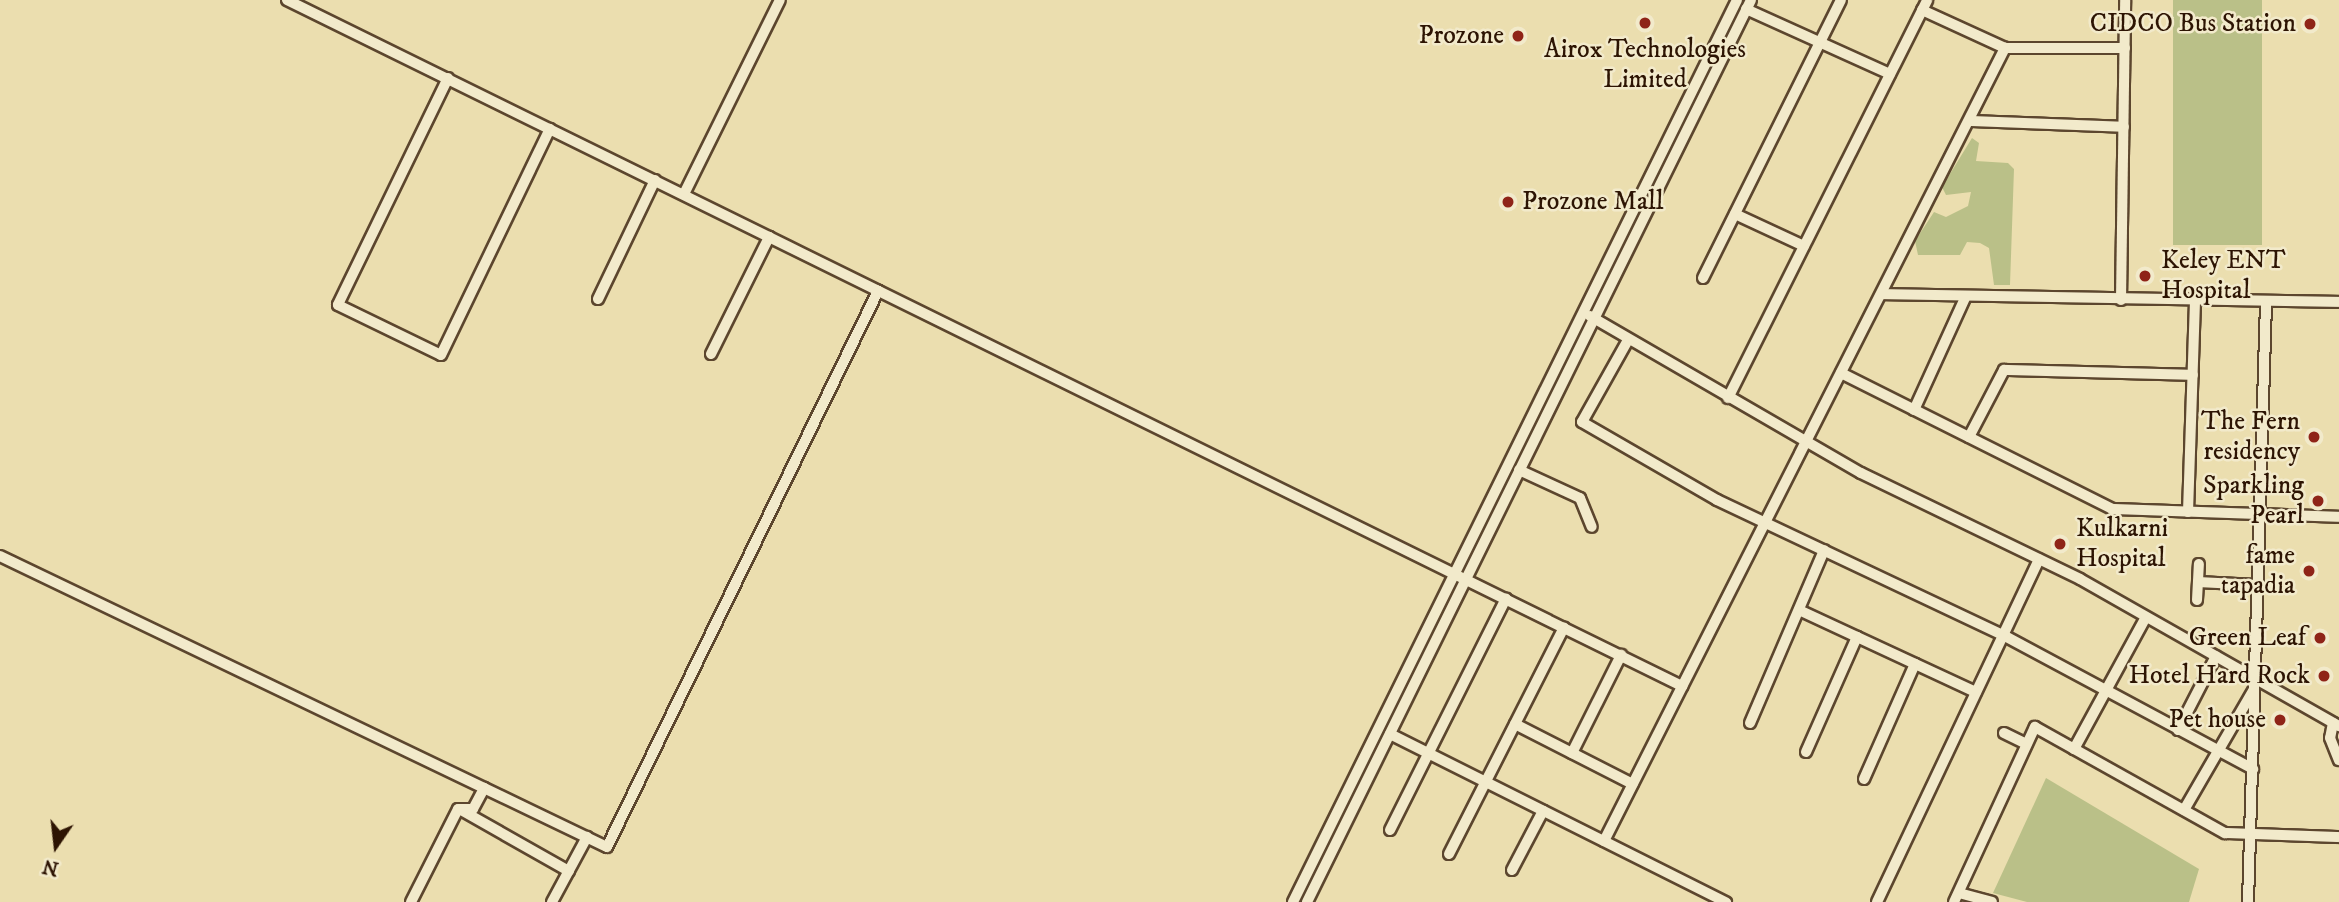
<!DOCTYPE html>
<html>
<head>
<meta charset="utf-8">
<style>
	body { margin:0 }
	#map { position:relative; width:2339px; height:902px; overflow:hidden; background:#ebdeaf; font-family:"IM FELL DW Pica",serif }
	div>[style] { position:absolute }
	[style*='--x'] { left:calc(var(--x)*1px); top:calc(var(--y)*1px); width:calc(var(--w)*1px); rotate:calc(var(--a)*1deg) }
	.green>* { inset:0; background:#bac088; transform-origin:0 0 }
	.roads { filter:drop-shadow(2px 0 #5c462e) drop-shadow(-2px 0 #5c462e) drop-shadow(0 2px #5c462e) drop-shadow(0 -2px #5c462e) }
	.minor>* { height:10px; margin:-5px; padding:0 5px; transform-origin:5px; border-radius:5px; background:#f2eacb }
	.dots>* { width:19px; height:19px; translate:-50% -50%; box-sizing:border-box; border:4px solid #f2eacb; border-radius:50% }
	span { translate:-50% -50%; white-space:nowrap; text-align:center; line-height:1.15; -webkit-text-stroke:5px #f2eacb; paint-order:stroke }
	.poi-label { font-size:26px; color:#2d1403 }
	.right { translate:-100% -50%; text-align:right }
	.left { translate:0 -50%; text-align:left }
	.north { position:absolute; left:21px; top:811px; width:70px; height:70px; -webkit-text-stroke:5px #f2eacb; paint-order:stroke; rotate:194deg; font-size:19px; font-weight:700; line-height:28px; text-align:center; color:#2d1403 }
	.north::after { content:''; display:block; margin:auto; width:24px; height:32px; background:#2d1403; clip-path:polygon(50% 0,100% 100%,50% 72%,0 100%) }
</style>
</head>
<body>
<div id="map">
	<div class="green">
		<i style="left:2173px;top:0;width:89px;height:245px"></i>
		<i style="clip-path:polygon(1972px 138px,1979px 143px,1976px 161px,2008px 163px,2014px 169px,2010px 285px,1994px 285px,1989px 248px,1980px 243px,1967px 242px,1960px 255px,1918px 255px,1915px 241px,1934px 212px,1946px 217px,1968px 206px,1971px 192px,1946px 195px,1942px 187px)"></i>
		<i style="clip-path:polygon(2046px 778px,2199px 869px,2189px 902px,2027px 902px,1993px 893px)"></i>
	</div>
	<div class="roads">
		<div class="minor">
			<i style="--x:287;--y:0;--w:1555;--a:26.19"></i>
			<i style="--x:1746;--y:9;--w:158;--a:24.3"></i>
			<i style="--x:1922;--y:10;--w:91;--a:24.6"></i>
			<i style="--x:2005;--y:48;--w:120;--a:0"></i>
			<i style="--x:448;--y:78;--w:252;--a:115.9"></i>
			<i style="--x:338;--y:305;--w:114;--a:25.9"></i>
			<i style="--x:441;--y:355;--w:251;--a:-64.3"></i>
			<i style="--x:1970;--y:121;--w:154;--a:2.2"></i>
			<i style="--x:684;--y:194;--w:216;--a:-63.7"></i>
			<i style="--x:1735;--y:214;--w:76;--a:24.9"></i>
			<i style="--x:1703;--y:278;--w:310;--a:-63.6"></i>
			<i style="--x:1882;--y:294;--w:457;--a:1"></i>
			<i style="--x:598;--y:299;--w:132;--a:-64.4"></i>
			<i style="--x:2121;--y:300;--w:300;--a:-89.2"></i>
			<i style="--x:1590;--y:316;--w:313;--a:30.1"></i>
			<i style="--x:1861;--y:473;--w:243;--a:25.8"></i>
			<i style="--x:2080;--y:579;--w:298;--a:29.6"></i>
			<i style="--x:1628;--y:340;--w:94;--a:119.3"></i>
			<i style="--x:1582;--y:422;--w:156;--a:30"></i>
			<i style="--x:1717;--y:500;--w:316;--a:25.3"></i>
			<i style="--x:2003;--y:635;--w:284;--a:28.2"></i>
			<i style="--x:711;--y:354;--w:131;--a:-63.6"></i>
			<i style="--x:1841;--y:373;--w:303;--a:26.6"></i>
			<i style="--x:2112;--y:509;--w:227;--a:2"></i>
			<i style="--x:1728;--y:398;--w:445;--a:-63.4"></i>
			<i style="--x:1914;--y:410;--w:125;--a:-65.5"></i>
			<i style="--x:1969;--y:437;--w:76;--a:-62.4"></i>
			<i style="--x:2004;--y:370;--w:189;--a:1.5"></i>
			<i style="--x:1519;--y:470;--w:67;--a:24.7"></i>
			<i style="--x:1580;--y:498;--w:31;--a:68"></i>
			<i style="--x:2188;--y:512;--w:211;--a:-88.1"></i>
			<i style="--x:0;--y:556;--w:673;--a:25.61"></i>
			<i style="--x:607;--y:847;--w:619;--a:-64.01"></i>
			<i style="--x:2198;--y:582;--w:59;--a:2.9"></i>
			<i style="--x:2197;--y:600;--w:36;--a:-87"></i>
			<i style="--x:1799;--y:610;--w:195;--a:24.9"></i>
			<i style="--x:1750;--y:723;--w:188;--a:-66.8"></i>
			<i style="--x:2333;--y:723;--w:15;--a:101"></i>
			<i style="--x:2330;--y:738;--w:24;--a:68"></i>
			<i style="--x:1515;--y:724;--w:132;--a:27"></i>
			<i style="--x:2178;--y:730;--w:83;--a:-62.8"></i>
			<i style="--x:2004;--y:733;--w:25;--a:26"></i>
			<i style="--x:1390;--y:734;--w:376;--a:26.6"></i>
			<i style="--x:2074;--y:749;--w:150;--a:-61.4"></i>
			<i style="--x:1806;--y:752;--w:126;--a:-66.1"></i>
			<i style="--x:1572;--y:753;--w:110;--a:-63.4"></i>
			<i style="--x:1864;--y:779;--w:126;--a:-66.1"></i>
			<i style="--x:461;--y:810;--w:124;--a:29.5"></i>
			<i style="--x:2184;--y:810;--w:138;--a:-59.9"></i>
			<i style="--x:1390;--y:830;--w:259;--a:-63.4"></i>
			<i style="--x:1604;--y:841;--w:889;--a:-63.18"></i>
			<i style="--x:1449;--y:854;--w:254;--a:-63.1"></i>
			<i style="--x:1512;--y:870;--w:67;--a:-62.3"></i>
			<i style="--x:1959;--y:893;--w:34;--a:15"></i>
			<i style="--x:411;--y:902;--w:104;--a:-63.2"></i>
			<i style="--x:458;--y:809;--w:15;--a:0"></i>
			<i style="--x:473;--y:809;--w:24;--a:-62"></i>
			<i style="--x:552;--y:902;--w:74;--a:-61.7"></i>
			<i style="--x:1293;--y:902;--w:1005;--a:-63.79"></i>
			<i style="--x:1307;--y:902;--w:1005;--a:-63.79"></i>
			<i style="--x:1877;--y:902;--w:379;--a:-64.7"></i>
			<i style="--x:1954;--y:902;--w:193;--a:-65.2"></i>
			<i style="--x:2035;--y:727;--w:218;--a:29.2"></i>
			<i style="--x:2225;--y:833;--w:114;--a:2"></i>
			<i style="--x:2248;--y:902;--w:600;--a:-88.28"></i>
		</div>
	</div>
	<div class="dots">
		<i style="left:1645px;top:23px;background:#8f2418"></i>
		<i style="left:2310px;top:24px;background:#8f2418"></i>
		<i style="left:1518px;top:36px;background:#8f2418"></i>
		<i style="left:1508px;top:202px;background:#8f2418"></i>
		<i style="left:2145px;top:276px;background:#8f2418"></i>
		<i style="left:2314px;top:437px;background:#8f2418"></i>
		<i style="left:2318px;top:501px;background:#8f2418"></i>
		<i style="left:2060px;top:544px;background:#8f2418"></i>
		<i style="left:2309px;top:571px;background:#8f2418"></i>
		<i style="left:2320px;top:638px;background:#8f2418"></i>
		<i style="left:2324px;top:676px;background:#8f2418"></i>
		<i style="left:2280px;top:720px;background:#8f2418"></i>
	</div>
	<div class="poi-label">
		<span class="right" style="left:2296px;top:24px">CIDCO Bus Station</span>
		<span class="right" style="left:1504px;top:36px">Prozone</span>
		<span style="left:1645px;top:65px">Airox Technologies<br>Limited</span>
		<span class="left" style="left:1522px;top:202px">Prozone Mall</span>
		<span class="left" style="left:2161px;top:276px">Keley ENT<br>Hospital</span>
		<span class="right" style="left:2300px;top:437px">The Fern<br>residency</span>
		<span class="right" style="left:2304px;top:501px">Sparkling<br>Pearl</span>
		<span class="left" style="left:2076px;top:544px">Kulkarni<br>Hospital</span>
		<span class="right" style="left:2295px;top:571px">fame<br>tapadia</span>
		<span class="right" style="left:2306px;top:638px">Green Leaf</span>
		<span class="right" style="left:2310px;top:676px">Hotel Hard Rock</span>
		<span class="right" style="left:2266px;top:720px">Pet house</span>
	</div>
	<div class="north">N</div>
</div>
</body>
</html>
